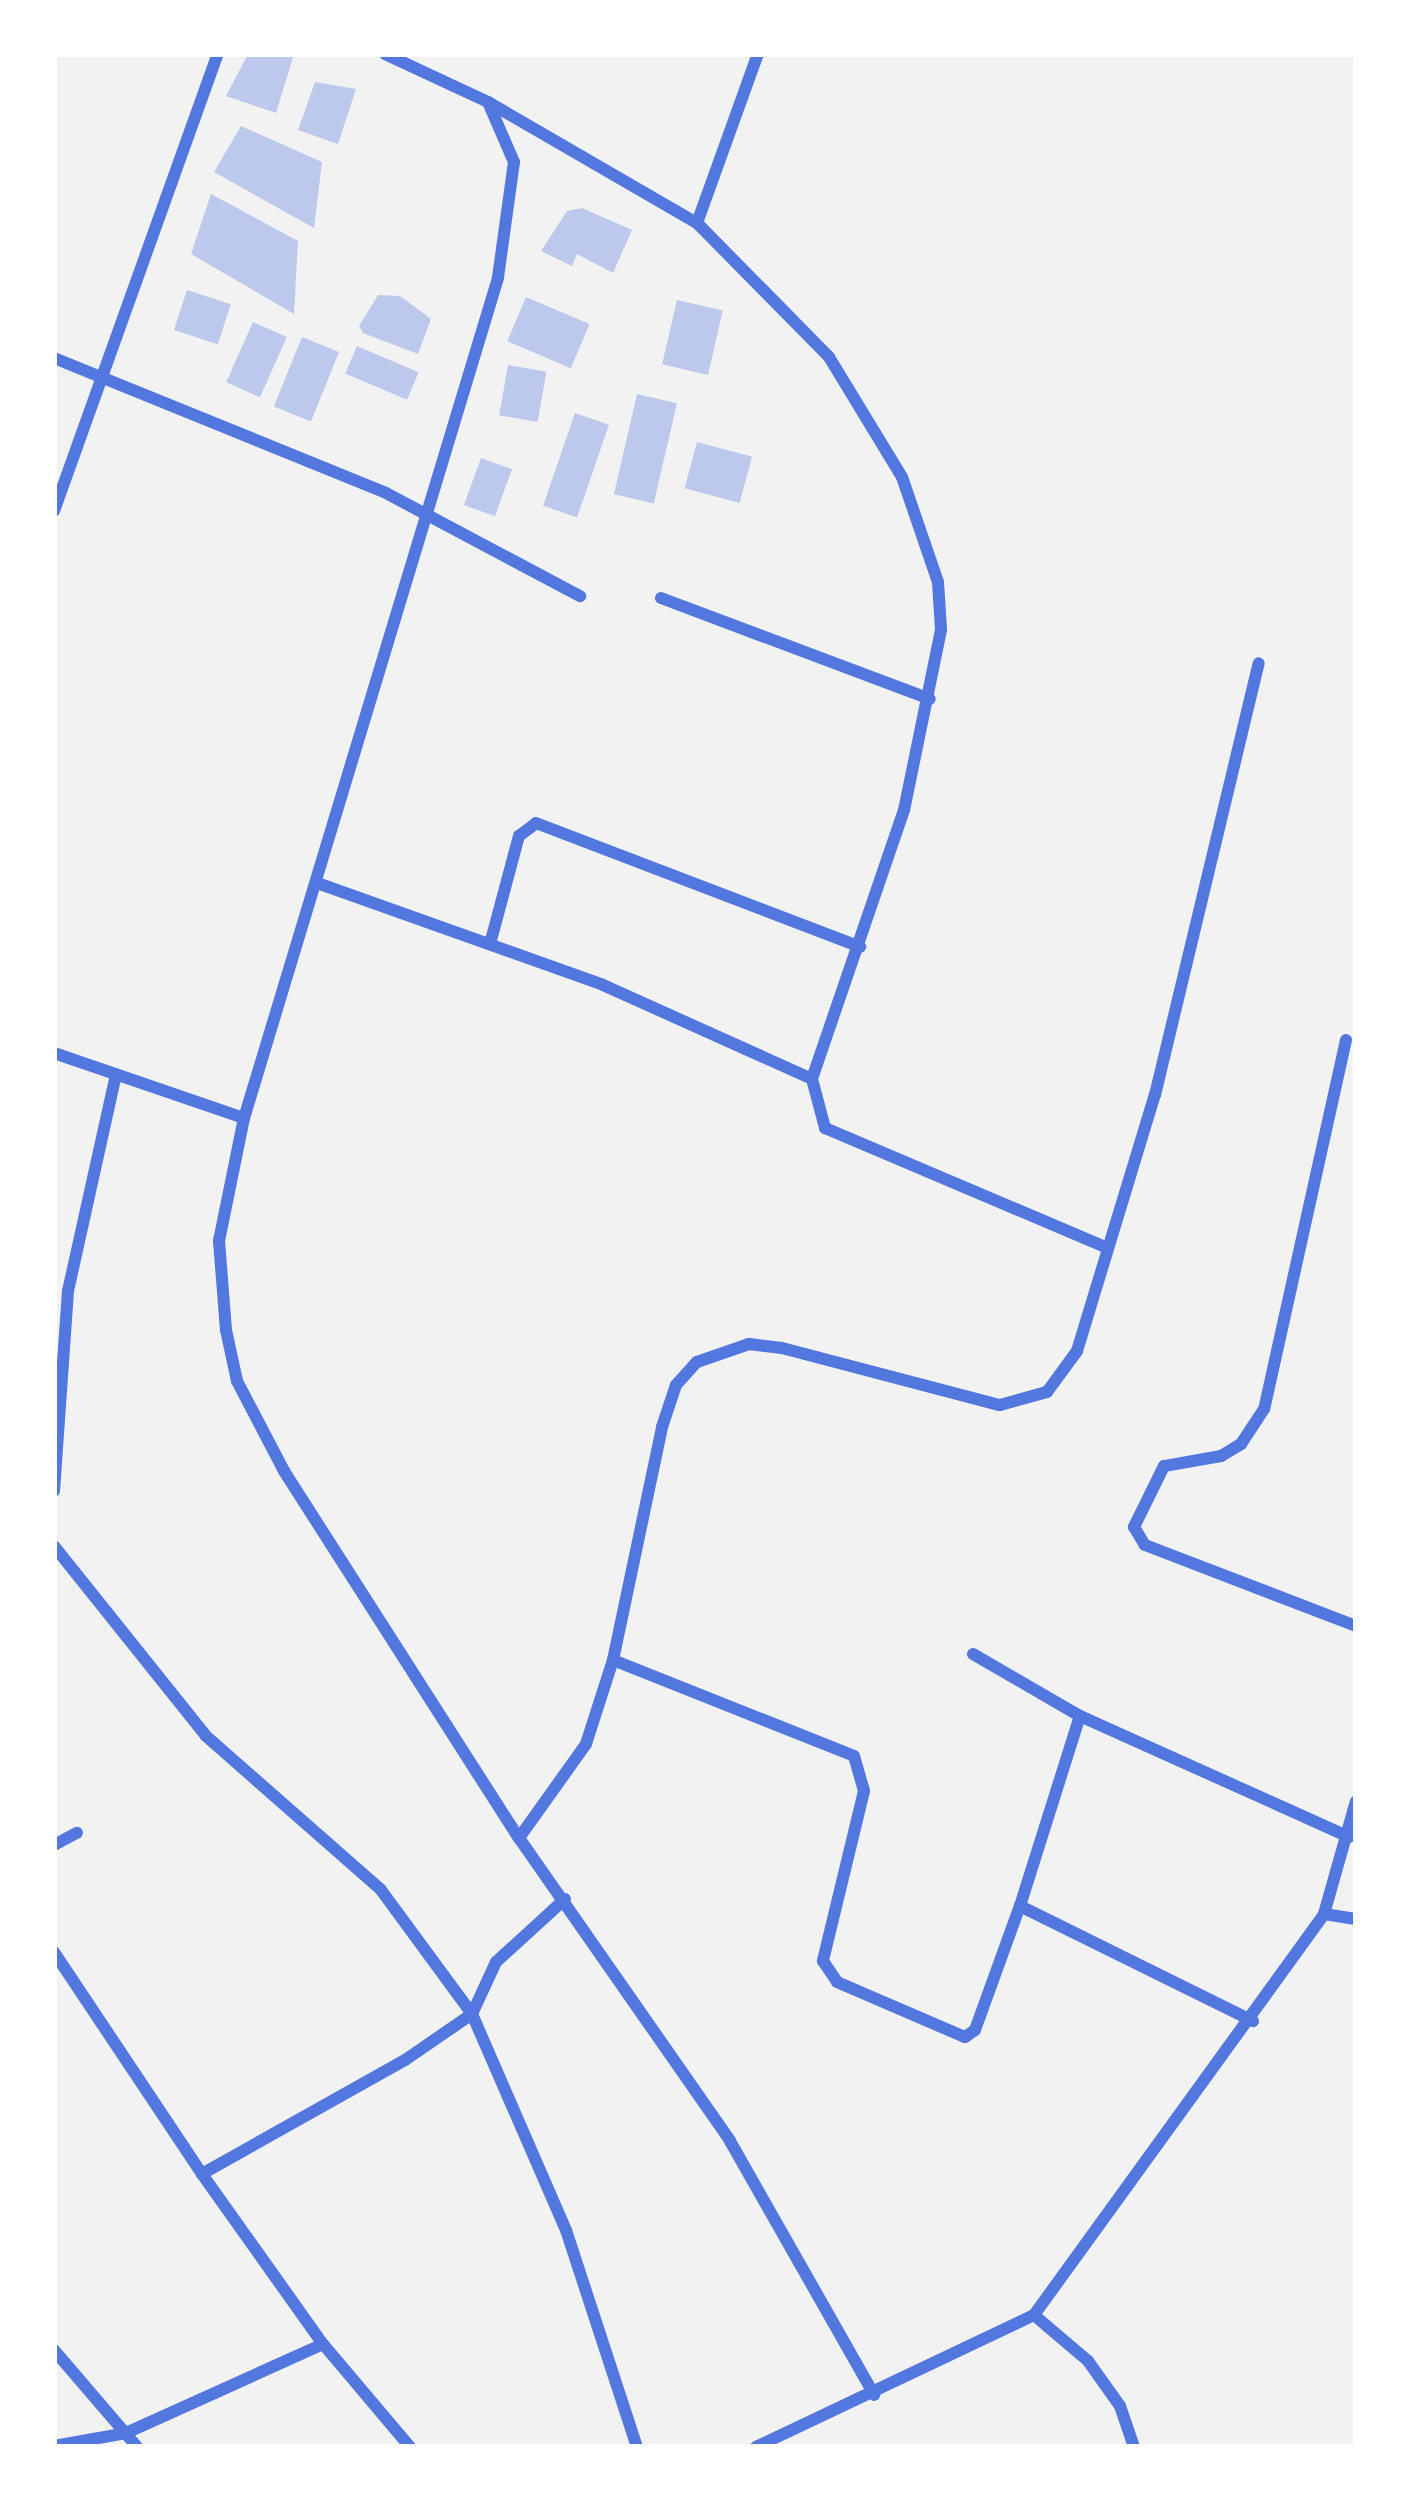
<!DOCTYPE html>
<html>
<head>
<meta charset="utf-8">
<style>
	body { margin:0 }
	#map { position:relative; width:1410px; height:2501px; overflow:hidden; background:#f2f2f2; font-family:"Noto Sans",sans-serif }
	div>[style] { position:absolute }
	[style*='--x'] { left:calc(var(--x)*1px); top:calc(var(--y)*1px); width:calc(var(--w)*1px); rotate:calc(var(--a)*1deg) }
	.building>* { inset:0; background:#bdc9ec; transform-origin:0 0 }
	.minor>* { height:12px; margin:-6px; padding:0 6px; transform-origin:6px; border-radius:6px; background:#5277de }
	span { translate:-50% -50%; white-space:nowrap; text-align:center; line-height:1.15; -webkit-text-stroke:10px #fff; paint-order:stroke }
	.frame { position:absolute; inset:0; border:57px solid #fff; pointer-events:none }
</style>
</head>
<body>
<div id="map">
	<div class="building">
		<i style="clip-path:polygon(248px 54px,294px 54px,276px 113px,226px 96px)"></i>
		<i style="clip-path:polygon(315px 82px,356px 89px,338px 144px,298px 130px)"></i>
		<i style="clip-path:polygon(241px 126px,322px 162px,314px 228px,214px 172px)"></i>
		<i style="clip-path:polygon(211px 194px,298px 241px,294px 314px,191px 254px)"></i>
		<i style="clip-path:polygon(582px 208px,632px 230px,613px 273px,577px 254px,572px 266px,541px 251px,567px 211px)"></i>
		<i style="left:187px;top:290px;width:46px;height:42px;rotate:18deg"></i>
		<i style="clip-path:polygon(378px 295px,400px 296px,431px 319px,418px 354px,363px 333px,359px 326px)"></i>
		<i style="left:526px;top:297px;width:69px;height:48px;rotate:23deg"></i>
		<i style="left:677px;top:300px;width:47px;height:66px;rotate:13deg"></i>
		<i style="left:253px;top:322px;width:37px;height:66px;rotate:24deg"></i>
		<i style="left:302px;top:337px;width:40px;height:75px;rotate:22deg"></i>
		<i style="left:357px;top:346px;width:67px;height:30px;rotate:23deg"></i>
		<i style="left:508px;top:365px;width:39px;height:51px;rotate:10deg"></i>
		<i style="left:637px;top:394px;width:41px;height:103px;rotate:13deg"></i>
		<i style="left:575px;top:413px;width:36px;height:98px;rotate:19deg"></i>
		<i style="left:697px;top:442px;width:57px;height:48px;rotate:15deg"></i>
		<i style="left:481px;top:458px;width:33px;height:50px;rotate:20deg"></i>
	</div>
	<div class="minor">
		<i style="--x:385;--y:54;--w:114;--a:25"></i>
		<i style="--x:488;--y:102;--w:241;--a:30.1"></i>
		<i style="--x:697;--y:223;--w:188;--a:45.4"></i>
		<i style="--x:829;--y:357;--w:140;--a:58.7"></i>
		<i style="--x:902;--y:477;--w:111;--a:71.1"></i>
		<i style="--x:938;--y:582;--w:48;--a:86.4"></i>
		<i style="--x:941;--y:630;--w:184;--a:101.6"></i>
		<i style="--x:904;--y:810;--w:284;--a:108.9"></i>
		<i style="--x:488;--y:102;--w:65;--a:66.6"></i>
		<i style="--x:514;--y:162;--w:117;--a:97.9"></i>
		<i style="--x:498;--y:278;--w:878;--a:106.82"></i>
		<i style="--x:244;--y:1118;--w:126;--a:101.5"></i>
		<i style="--x:219;--y:1241;--w:89;--a:85.5"></i>
		<i style="--x:226;--y:1330;--w:52;--a:77.8"></i>
		<i style="--x:237;--y:1381;--w:102;--a:62.4"></i>
		<i style="--x:284;--y:1471;--w:436;--a:57.4"></i>
		<i style="--x:519;--y:1838;--w:369;--a:55.1"></i>
		<i style="--x:730;--y:2141;--w:292;--a:60.4"></i>
		<i style="--x:697;--y:223;--w:180;--a:-70.2"></i>
		<i style="--x:54;--y:358;--w:358;--a:22.1"></i>
		<i style="--x:386;--y:493;--w:220;--a:28"></i>
		<i style="--x:54;--y:511;--w:486;--a:-70.3"></i>
		<i style="--x:661;--y:598;--w:287;--a:20.6"></i>
		<i style="--x:320;--y:884;--w:300;--a:19.6"></i>
		<i style="--x:603;--y:985;--w:229;--a:24.2"></i>
		<i style="--x:812;--y:1079;--w:51;--a:75.1"></i>
		<i style="--x:825;--y:1128;--w:305;--a:23"></i>
		<i style="--x:490;--y:944;--w:112;--a:-75"></i>
		<i style="--x:519;--y:836;--w:21;--a:-37"></i>
		<i style="--x:536;--y:823;--w:347;--a:20.9"></i>
		<i style="--x:1346;--y:1040;--w:378;--a:102.5"></i>
		<i style="--x:1264;--y:1409;--w:42;--a:123.3"></i>
		<i style="--x:1241;--y:1444;--w:23;--a:149"></i>
		<i style="--x:1221;--y:1456;--w:58;--a:170"></i>
		<i style="--x:1164;--y:1466;--w:68;--a:116.2"></i>
		<i style="--x:1134;--y:1527;--w:21;--a:59"></i>
		<i style="--x:1145;--y:1545;--w:226;--a:21"></i>
		<i style="--x:54;--y:1053;--w:201;--a:18.9"></i>
		<i style="--x:54;--y:1491;--w:200;--a:-86"></i>
		<i style="--x:68;--y:1291;--w:222;--a:-77.5"></i>
		<i style="--x:54;--y:1546;--w:243;--a:51.3"></i>
		<i style="--x:206;--y:1736;--w:233;--a:41.3"></i>
		<i style="--x:381;--y:1890;--w:154;--a:53.7"></i>
		<i style="--x:472;--y:2014;--w:81;--a:145.5"></i>
		<i style="--x:405;--y:2060;--w:233;--a:150.7"></i>
		<i style="--x:202;--y:2174;--w:267;--a:-123.7"></i>
		<i style="--x:973;--y:1654;--w:124;--a:30.1"></i>
		<i style="--x:1080;--y:1716;--w:295;--a:24.2"></i>
		<i style="--x:613;--y:1660;--w:259;--a:21.7"></i>
		<i style="--x:854;--y:1756;--w:36;--a:74"></i>
		<i style="--x:864;--y:1791;--w:175;--a:103.6"></i>
		<i style="--x:823;--y:1961;--w:25;--a:56"></i>
		<i style="--x:837;--y:1982;--w:139;--a:23.3"></i>
		<i style="--x:965;--y:2037;--w:12;--a:-35"></i>
		<i style="--x:975;--y:2030;--w:132;--a:-70.1"></i>
		<i style="--x:1020;--y:1906;--w:199;--a:-72.5"></i>
		<i style="--x:519;--y:1838;--w:115;--a:-54.5"></i>
		<i style="--x:586;--y:1744;--w:88;--a:-72.2"></i>
		<i style="--x:613;--y:1660;--w:238;--a:-78.1"></i>
		<i style="--x:662;--y:1427;--w:44;--a:-71.6"></i>
		<i style="--x:676;--y:1385;--w:31;--a:-48"></i>
		<i style="--x:697;--y:1362;--w:55;--a:-19.1"></i>
		<i style="--x:749;--y:1344;--w:33;--a:7"></i>
		<i style="--x:782;--y:1348;--w:225;--a:14.7"></i>
		<i style="--x:1000;--y:1405;--w:49;--a:-15.5"></i>
		<i style="--x:1047;--y:1392;--w:51;--a:-53.8"></i>
		<i style="--x:1077;--y:1351;--w:268;--a:-73.1"></i>
		<i style="--x:1155;--y:1095;--w:444;--a:-76.5"></i>
		<i style="--x:54;--y:1845;--w:26;--a:-28"></i>
		<i style="--x:565;--y:1899;--w:93;--a:137.6"></i>
		<i style="--x:496;--y:1962;--w:57;--a:114.8"></i>
		<i style="--x:472;--y:2014;--w:236;--a:66.5"></i>
		<i style="--x:566;--y:2230;--w:228;--a:71.9"></i>
		<i style="--x:1020;--y:1906;--w:260;--a:26.3"></i>
		<i style="--x:1324;--y:1914;--w:32;--a:9"></i>
		<i style="--x:202;--y:2174;--w:209;--a:54.6"></i>
		<i style="--x:323;--y:2344;--w:135;--a:49.8"></i>
		<i style="--x:1034;--y:2315;--w:71;--a:40.4"></i>
		<i style="--x:1088;--y:2361;--w:55;--a:54.6"></i>
		<i style="--x:1120;--y:2406;--w:43;--a:71.1"></i>
		<i style="--x:54;--y:2350;--w:128;--a:49.4"></i>
		<i style="--x:54;--y:2446;--w:73;--a:-10.2"></i>
		<i style="--x:126;--y:2433;--w:216;--a:-24.3"></i>
		<i style="--x:756;--y:2447;--w:308;--a:-25.4"></i>
		<i style="--x:1034;--y:2315;--w:495;--a:-54.1"></i>
		<i style="--x:1324;--y:1914;--w:117;--a:-74.2"></i>
	</div>
	<div class="frame"></div>
</div>
</body>
</html>
